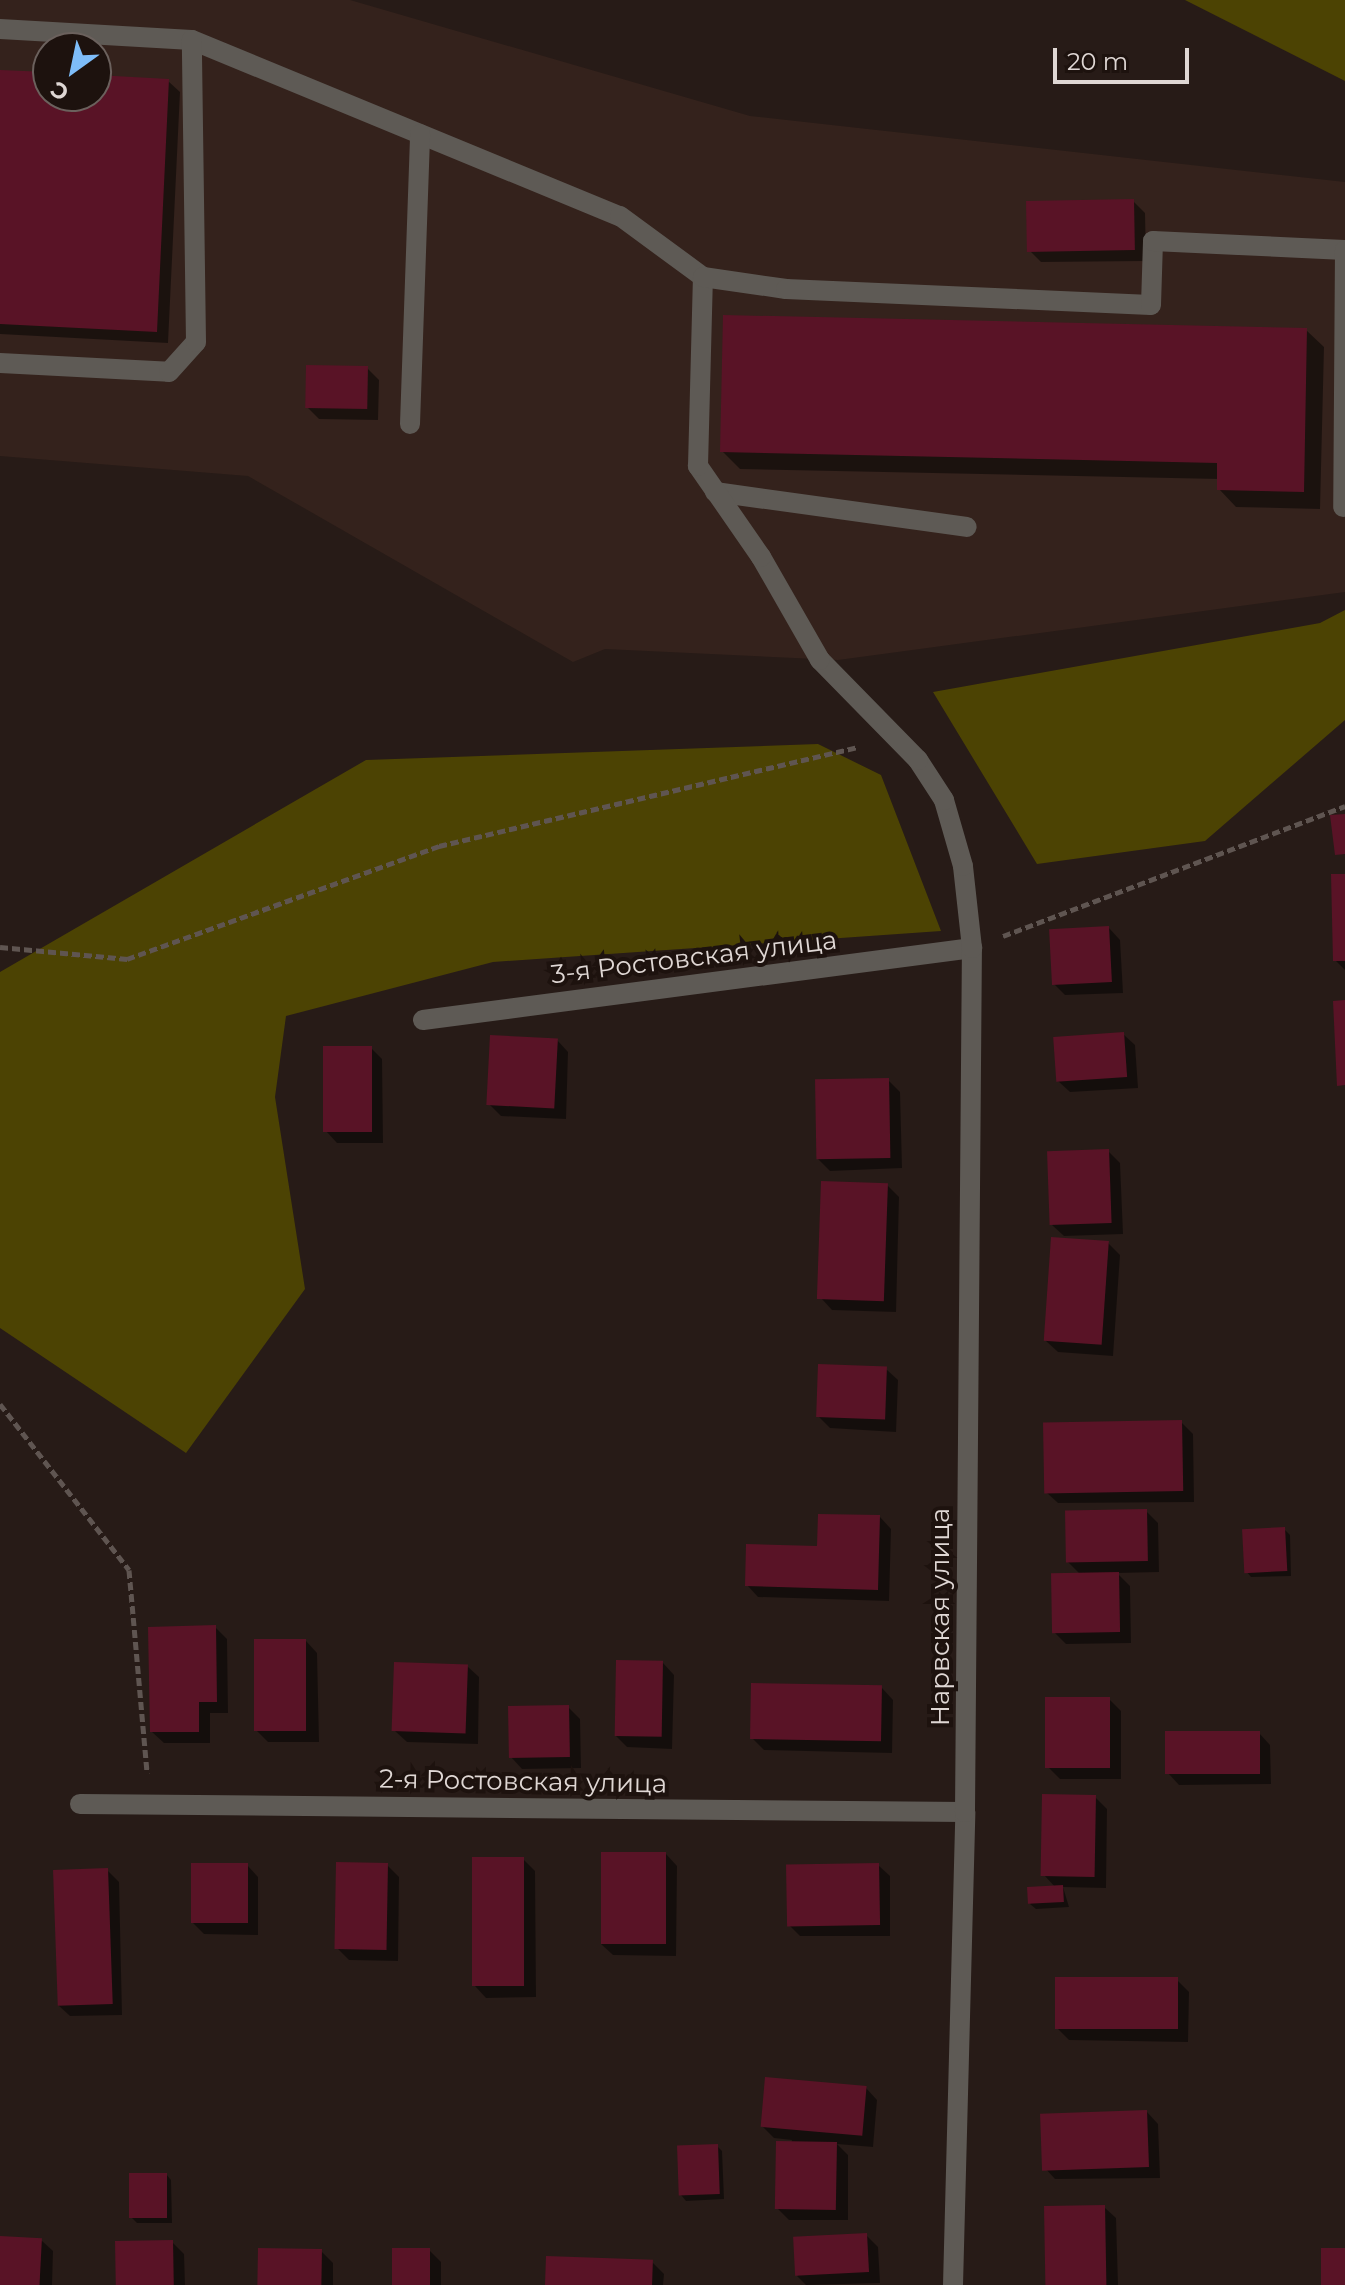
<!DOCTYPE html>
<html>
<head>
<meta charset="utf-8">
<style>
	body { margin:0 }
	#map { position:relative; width:1345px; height:2285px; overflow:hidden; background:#271b17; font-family:Montserrat,sans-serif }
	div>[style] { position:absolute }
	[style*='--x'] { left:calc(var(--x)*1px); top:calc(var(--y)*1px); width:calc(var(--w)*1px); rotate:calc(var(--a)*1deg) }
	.built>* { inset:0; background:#34221c }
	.green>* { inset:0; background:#4c4303 }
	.shadow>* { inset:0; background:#0007 }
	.building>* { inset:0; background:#591326; transform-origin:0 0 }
	.path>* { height:5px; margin-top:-2.5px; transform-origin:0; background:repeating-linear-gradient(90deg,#5f5551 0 8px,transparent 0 12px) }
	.minor>* { height:20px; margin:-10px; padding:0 10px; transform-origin:10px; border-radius:10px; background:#5e5a55 }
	span { translate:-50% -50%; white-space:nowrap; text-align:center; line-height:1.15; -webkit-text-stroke:8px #1d120e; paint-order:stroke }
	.street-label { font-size:26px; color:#dfd7d4 }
	.north { position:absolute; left:32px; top:32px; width:80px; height:80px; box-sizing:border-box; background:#1d120e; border:2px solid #6b615d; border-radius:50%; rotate:213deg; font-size:22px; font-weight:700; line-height:32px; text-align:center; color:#dfd7d4 }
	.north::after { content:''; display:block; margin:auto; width:28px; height:36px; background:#7ebdf9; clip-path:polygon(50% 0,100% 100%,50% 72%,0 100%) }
	.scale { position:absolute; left:1053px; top:48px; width:136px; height:36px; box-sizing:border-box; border:4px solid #dfd7d4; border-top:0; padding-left:10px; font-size:24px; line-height:28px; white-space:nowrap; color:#dfd7d4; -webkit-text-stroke:6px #1d120e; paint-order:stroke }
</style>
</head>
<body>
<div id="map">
	<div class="built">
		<i style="clip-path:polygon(evenodd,0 0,350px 0,750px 116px,1345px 182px,1345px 592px,838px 660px,605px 649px,573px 662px,248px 476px,0 456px,0 0,48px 48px,96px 48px,96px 96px,48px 96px,48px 48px)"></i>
	</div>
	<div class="green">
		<i style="clip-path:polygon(1185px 0,1345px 0,1345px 81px)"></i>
		<i style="clip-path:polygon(1345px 610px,1345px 720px,1205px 841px,1037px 864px,933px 692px,1320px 623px)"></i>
		<i style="clip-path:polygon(818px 744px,881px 775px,941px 931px,493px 962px,286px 1016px,275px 1097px,305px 1289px,186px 1453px,0 1328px,0 972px,366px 760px)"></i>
	</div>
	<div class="shadow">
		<i style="clip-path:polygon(0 72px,48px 74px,48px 96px,96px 96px,96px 77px,168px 81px,180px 92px,168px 343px,0 334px)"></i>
		<i style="clip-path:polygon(1133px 201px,1145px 213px,1146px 261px,1041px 262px,1029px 250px)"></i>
		<i style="clip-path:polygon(1306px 330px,1324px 347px,1320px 509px,1236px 507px,1219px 489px,1219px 479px,740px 469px,722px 451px)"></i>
		<i style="clip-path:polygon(367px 368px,379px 380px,378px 420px,319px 419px,307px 407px)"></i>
		<i style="clip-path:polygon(1345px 876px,1345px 970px,1335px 960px)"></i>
		<i style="clip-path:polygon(1109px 928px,1120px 940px,1123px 993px,1065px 995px,1053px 983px)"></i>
		<i style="clip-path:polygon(1123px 1034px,1135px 1045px,1138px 1088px,1070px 1092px,1058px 1081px)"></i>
		<i style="clip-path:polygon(557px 1040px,568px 1052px,566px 1119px,501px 1116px,489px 1104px)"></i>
		<i style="clip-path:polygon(371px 1048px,382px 1059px,383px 1143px,337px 1143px,326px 1131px)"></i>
		<i style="clip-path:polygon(888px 1080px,900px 1092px,902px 1168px,830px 1171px,818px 1159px)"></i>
		<i style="clip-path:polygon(1108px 1151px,1120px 1163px,1123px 1234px,1064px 1236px,1052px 1225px)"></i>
		<i style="clip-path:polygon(887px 1185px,899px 1197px,896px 1312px,832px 1310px,821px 1298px)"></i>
		<i style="clip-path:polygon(1108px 1243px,1120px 1255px,1113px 1356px,1058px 1352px,1046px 1341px)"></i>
		<i style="clip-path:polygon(886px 1369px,898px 1380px,896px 1432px,830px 1428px,819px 1417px)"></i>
		<i style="clip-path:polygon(1181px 1422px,1193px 1434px,1194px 1502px,1058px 1503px,1046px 1492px)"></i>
		<i style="clip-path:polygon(1146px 1511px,1158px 1523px,1159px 1572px,1117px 1573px,1130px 1586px,1131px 1643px,1066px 1644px,1055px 1633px,1081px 1575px,1068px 1562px)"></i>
		<i style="clip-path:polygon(880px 1517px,891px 1529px,889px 1601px,758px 1597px,747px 1585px)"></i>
		<i style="clip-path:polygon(1284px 1529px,1290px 1535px,1291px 1576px,1251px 1577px,1246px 1571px)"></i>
		<i style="clip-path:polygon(215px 1627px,227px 1639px,228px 1713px,210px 1713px,210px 1743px,164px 1743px,152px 1732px)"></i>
		<i style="clip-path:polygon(306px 1641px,317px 1653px,319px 1742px,268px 1742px,257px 1731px)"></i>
		<i style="clip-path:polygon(663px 1663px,674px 1675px,672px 1749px,627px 1747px,616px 1736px)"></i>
		<i style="clip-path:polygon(467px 1666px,479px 1677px,478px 1744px,407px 1742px,395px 1731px)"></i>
		<i style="clip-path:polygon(882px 1688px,893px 1700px,892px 1753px,764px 1750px,752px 1738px)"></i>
		<i style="clip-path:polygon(1109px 1699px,1121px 1711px,1121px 1779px,1060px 1779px,1048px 1767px)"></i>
		<i style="clip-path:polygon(568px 1707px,580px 1719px,581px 1768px,522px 1769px,511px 1757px)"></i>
		<i style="clip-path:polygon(1259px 1733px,1270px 1745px,1271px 1784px,1179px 1785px,1168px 1773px)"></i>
		<i style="clip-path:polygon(1095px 1797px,1107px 1809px,1106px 1888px,1063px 1887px,1069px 1907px,1036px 1909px,1030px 1904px,1056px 1888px,1044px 1875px)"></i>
		<i style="clip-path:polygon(666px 1854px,677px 1866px,676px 1956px,613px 1955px,601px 1944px)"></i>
		<i style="clip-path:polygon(523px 1859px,535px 1871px,536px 1997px,486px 1998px,475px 1986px)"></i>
		<i style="clip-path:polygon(247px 1865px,258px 1877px,258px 1935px,204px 1934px,193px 1923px)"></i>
		<i style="clip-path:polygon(387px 1865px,399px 1877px,398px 1961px,349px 1960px,338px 1949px)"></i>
		<i style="clip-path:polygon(878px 1865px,890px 1876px,890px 1936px,800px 1936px,788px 1924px)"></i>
		<i style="clip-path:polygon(107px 1870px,119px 1882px,122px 2015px,70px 2016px,58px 2005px)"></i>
		<i style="clip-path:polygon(1177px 1980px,1189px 1992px,1188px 2042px,1069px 2040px,1057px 2028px)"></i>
		<i style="clip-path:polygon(866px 2088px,877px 2100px,873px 2147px,837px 2144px,848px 2155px,848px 2220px,789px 2220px,777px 2208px,792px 2140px,774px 2138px,762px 2126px)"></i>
		<i style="clip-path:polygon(1147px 2112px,1158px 2124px,1160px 2178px,1055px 2179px,1044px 2167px)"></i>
		<i style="clip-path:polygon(717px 2146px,722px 2151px,724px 2199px,686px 2201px,681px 2195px)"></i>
		<i style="clip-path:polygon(166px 2174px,171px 2180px,172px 2223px,137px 2223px,131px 2217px)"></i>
		<i style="clip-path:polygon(1104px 2207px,1116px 2218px,1118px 2285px,1049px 2285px)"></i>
		<i style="clip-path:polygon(866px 2235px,878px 2247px,880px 2283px,806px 2285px,797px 2276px)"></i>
		<i style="clip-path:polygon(0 2238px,41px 2240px,53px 2251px,52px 2285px,0 2285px)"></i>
		<i style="clip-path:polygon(172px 2242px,184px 2254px,185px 2285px,118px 2285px)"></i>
		<i style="clip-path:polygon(429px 2250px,441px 2262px,441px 2285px,393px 2285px)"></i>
		<i style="clip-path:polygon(321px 2251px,333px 2263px,333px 2285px,260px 2285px)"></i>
		<i style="clip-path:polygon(652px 2262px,664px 2274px,663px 2285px,547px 2285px)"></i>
	</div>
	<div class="building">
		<i style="clip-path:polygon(0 70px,48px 72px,48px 96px,96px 96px,96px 75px,169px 79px,157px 332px,0 324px)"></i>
		<i style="left:1134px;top:199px;width:51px;height:108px;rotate:89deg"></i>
		<i style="clip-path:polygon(723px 315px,1307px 328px,1304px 492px,1217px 490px,1217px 463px,720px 452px)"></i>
		<i style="left:306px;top:365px;width:62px;height:43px;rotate:1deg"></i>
		<i style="clip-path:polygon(1345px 814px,1345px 854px,1335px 855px,1330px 815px)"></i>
		<i style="clip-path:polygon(1331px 874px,1345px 874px,1345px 961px,1333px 961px)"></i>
		<i style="left:1109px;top:926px;width:56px;height:60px;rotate:87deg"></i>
		<i style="clip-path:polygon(1345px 1000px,1345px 1085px,1337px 1086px,1333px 1001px)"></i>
		<i style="left:1124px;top:1032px;width:45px;height:71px;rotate:86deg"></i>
		<i style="left:490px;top:1035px;width:68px;height:70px;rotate:3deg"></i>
		<i style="left:323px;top:1046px;width:49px;height:86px"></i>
		<i style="left:889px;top:1078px;width:80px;height:74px;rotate:89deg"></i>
		<i style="left:1109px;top:1149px;width:74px;height:62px;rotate:88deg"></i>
		<i style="left:821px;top:1181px;width:67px;height:118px;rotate:2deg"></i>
		<i style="left:1051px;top:1237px;width:58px;height:104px;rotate:4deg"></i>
		<i style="left:818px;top:1364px;width:69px;height:53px;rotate:2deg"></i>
		<i style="left:1182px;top:1420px;width:71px;height:139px;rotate:89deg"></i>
		<i style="left:1147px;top:1509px;width:52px;height:82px;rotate:89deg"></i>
		<i style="clip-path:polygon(818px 1514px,880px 1515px,878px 1590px,745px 1586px,746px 1544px,817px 1546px)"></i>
		<i style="left:1285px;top:1527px;width:44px;height:43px;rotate:87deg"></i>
		<i style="left:1119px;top:1572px;width:60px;height:68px;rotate:89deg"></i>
		<i style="clip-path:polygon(216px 1625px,217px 1702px,199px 1702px,199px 1732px,150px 1732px,148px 1627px)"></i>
		<i style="left:254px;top:1639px;width:52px;height:92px"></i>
		<i style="left:616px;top:1660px;width:47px;height:76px;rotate:1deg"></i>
		<i style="left:394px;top:1662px;width:74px;height:69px;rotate:2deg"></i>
		<i style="left:751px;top:1683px;width:131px;height:56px;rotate:1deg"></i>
		<i style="left:1110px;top:1697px;width:71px;height:65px;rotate:90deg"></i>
		<i style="left:569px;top:1705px;width:52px;height:61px;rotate:89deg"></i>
		<i style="left:1165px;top:1731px;width:95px;height:43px"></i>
		<i style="left:1042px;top:1794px;width:54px;height:82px;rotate:1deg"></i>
		<i style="left:601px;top:1852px;width:65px;height:92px"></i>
		<i style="left:524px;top:1857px;width:129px;height:52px;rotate:90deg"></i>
		<i style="left:336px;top:1862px;width:52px;height:87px;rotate:1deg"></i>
		<i style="left:191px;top:1863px;width:57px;height:60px"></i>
		<i style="left:879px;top:1863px;width:62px;height:93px;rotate:89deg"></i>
		<i style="left:108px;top:1868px;width:136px;height:55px;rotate:88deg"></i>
		<i style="left:1063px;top:1885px;width:17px;height:36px;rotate:87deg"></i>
		<i style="left:1055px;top:1977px;width:123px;height:52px"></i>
		<i style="left:765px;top:2077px;width:102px;height:50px;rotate:5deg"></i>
		<i style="left:1147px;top:2110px;width:57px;height:107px;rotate:88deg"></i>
		<i style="left:776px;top:2141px;width:61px;height:68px;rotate:1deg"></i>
		<i style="left:718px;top:2144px;width:50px;height:41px;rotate:88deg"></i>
		<i style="left:129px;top:2173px;width:38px;height:45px"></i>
		<i style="left:1105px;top:2205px;width:80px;height:61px;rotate:89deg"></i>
		<i style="left:867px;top:2233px;width:39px;height:74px;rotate:87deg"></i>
		<i style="left:0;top:2236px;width:42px;height:49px;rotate:3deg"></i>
		<i style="left:173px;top:2240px;width:45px;height:58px;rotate:89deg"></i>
		<i style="left:258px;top:2248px;width:64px;height:37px;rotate:1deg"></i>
		<i style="left:392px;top:2248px;width:38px;height:37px"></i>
		<i style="left:1345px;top:2248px;width:37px;height:24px;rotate:90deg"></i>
		<i style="left:546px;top:2256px;width:107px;height:29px;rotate:2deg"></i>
	</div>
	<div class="path">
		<i style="--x:1003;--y:936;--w:366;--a:-20.8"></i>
		<i style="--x:0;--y:947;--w:128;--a:5.4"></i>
		<i style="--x:127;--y:959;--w:332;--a:-19.9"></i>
		<i style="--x:439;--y:846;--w:430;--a:-13.3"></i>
		<i style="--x:0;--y:1404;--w:210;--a:52.1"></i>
		<i style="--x:129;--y:1570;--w:204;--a:84.9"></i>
	</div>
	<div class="minor">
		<i style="--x:0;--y:29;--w:192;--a:3.3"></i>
		<i style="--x:192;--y:40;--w:463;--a:22.4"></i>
		<i style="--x:620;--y:216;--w:103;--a:36.3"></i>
		<i style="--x:0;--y:363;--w:169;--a:3"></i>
		<i style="--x:169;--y:372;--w:40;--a:-48"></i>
		<i style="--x:196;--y:342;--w:302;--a:-90.8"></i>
		<i style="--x:410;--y:424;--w:290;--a:-88"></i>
		<i style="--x:715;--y:492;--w:254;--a:7.9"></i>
		<i style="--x:423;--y:1020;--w:554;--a:-7.47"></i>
		<i style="--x:80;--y:1804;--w:885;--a:0.52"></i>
		<i style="--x:953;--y:2285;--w:473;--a:-88.5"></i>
		<i style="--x:965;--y:1812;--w:864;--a:-89.54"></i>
		<i style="--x:972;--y:948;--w:82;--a:-96.3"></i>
		<i style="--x:963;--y:866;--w:69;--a:-106.1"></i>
		<i style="--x:944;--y:800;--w:48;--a:-123"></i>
		<i style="--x:918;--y:760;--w:140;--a:-134.4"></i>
		<i style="--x:820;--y:660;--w:119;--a:-119.8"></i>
		<i style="--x:761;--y:557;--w:111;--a:-124.7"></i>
		<i style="--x:698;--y:466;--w:189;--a:-88.5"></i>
		<i style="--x:703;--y:277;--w:84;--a:8.2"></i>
		<i style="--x:786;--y:289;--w:365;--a:2.5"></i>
		<i style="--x:1151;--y:305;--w:64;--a:-88.2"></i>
		<i style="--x:1153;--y:241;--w:192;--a:2.7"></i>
		<i style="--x:1345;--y:250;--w:257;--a:90.4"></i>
	</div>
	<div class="street-label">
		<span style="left:694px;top:958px;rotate:-7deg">3-я Ростовская улица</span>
		<span style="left:941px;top:1617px;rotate:-90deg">Нарвская улица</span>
		<span style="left:523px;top:1782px;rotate:1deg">2-я Ростовская улица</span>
	</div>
	<div class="north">С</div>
	<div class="scale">20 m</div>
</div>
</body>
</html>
